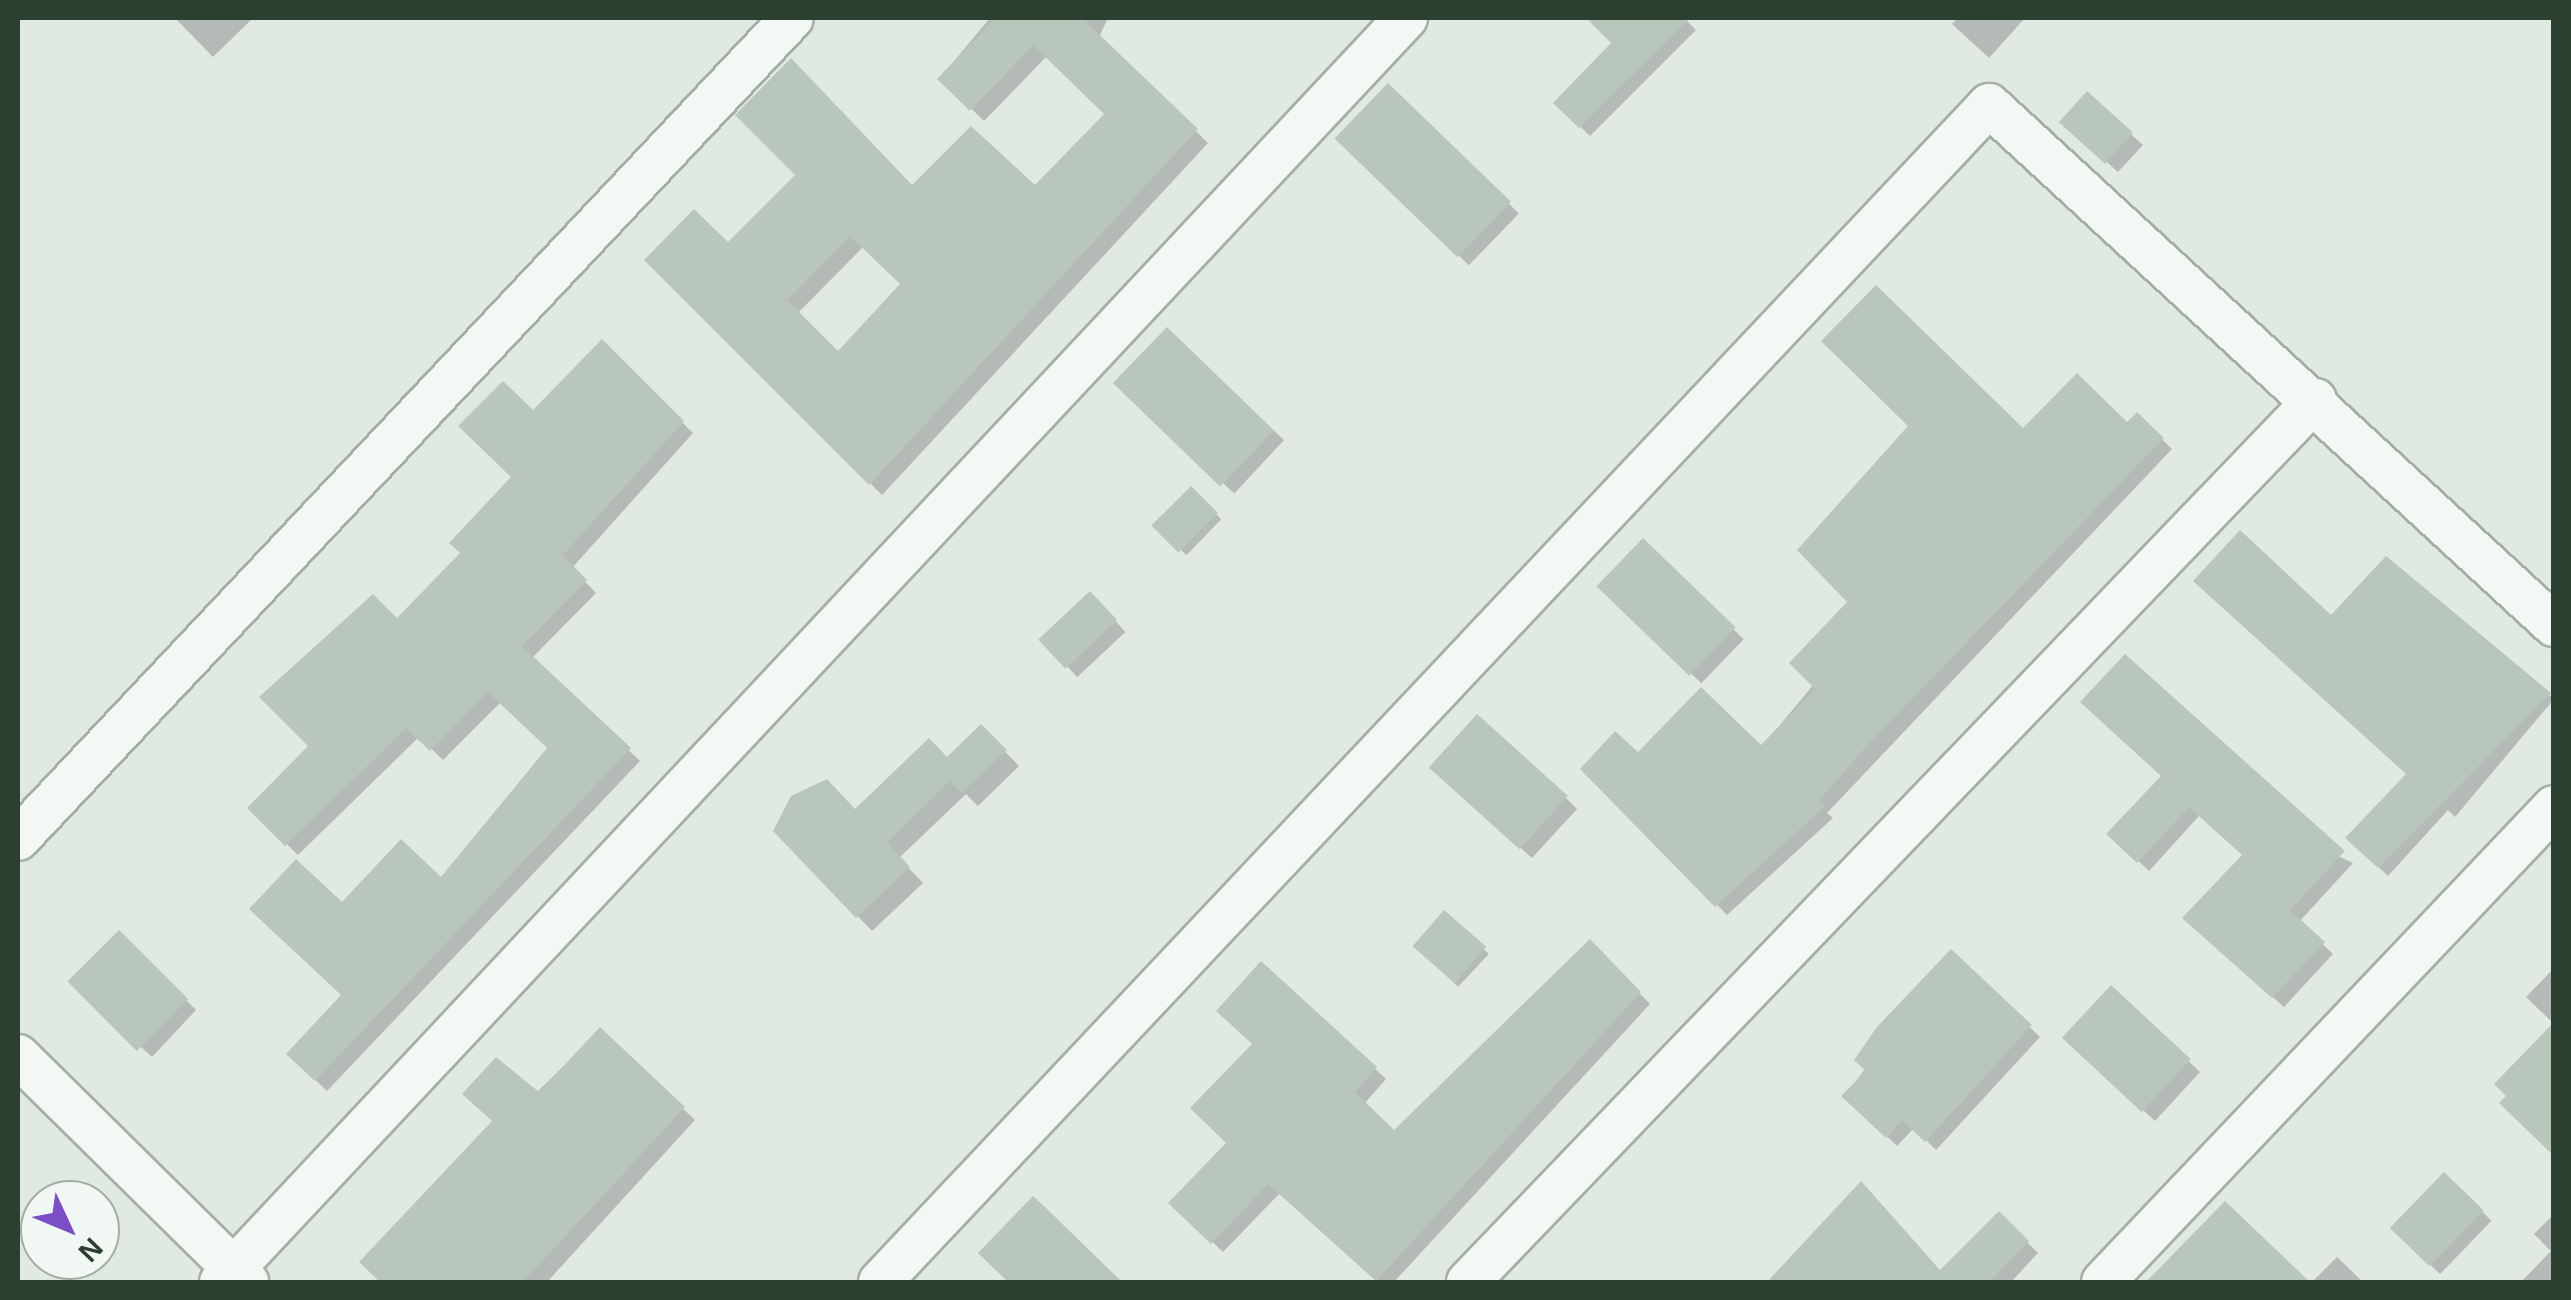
<!DOCTYPE html>
<html>
<head>
<meta charset="utf-8">
<style>
	body { margin:0 }
	#map { position:relative; width:2571px; height:1300px; overflow:hidden; background:#e1e9e3; font-family:Arial,sans-serif }
	div>[style] { position:absolute }
	[style*='--x'] { left:calc(var(--x)*1px); top:calc(var(--y)*1px); width:calc(var(--w)*1px); rotate:calc(var(--a)*1deg) }
	.shadow>* { inset:0; background:#0003; transform-origin:0 0 }
	.building>* { inset:0; background:#b9c6bb; transform-origin:0 0 }
	.roads { filter:drop-shadow(2px 0 #a3b0a5) drop-shadow(-2px 0 #a3b0a5) drop-shadow(0 2px #a3b0a5) drop-shadow(0 -2px #a3b0a5) }
	.street>* { height:42px; margin:-21px; padding:0 21px; transform-origin:21px; border-radius:21px; background:#f4f8f5 }
	span { translate:-50% -50%; white-space:nowrap; text-align:center; line-height:1.15; -webkit-text-stroke:9px #f1f7f2; paint-order:stroke }
	.frame { position:absolute; inset:0; border:20px solid #2b402e; pointer-events:none }
	.north { position:absolute; left:20px; top:1180px; width:100px; height:100px; box-sizing:border-box; background:#f1f7f2; border:2px solid #a2aea4; border-radius:50%; rotate:134deg; font-size:28px; font-weight:700; line-height:40px; text-align:center; color:#2b402e }
	.north::after { content:''; display:block; margin:auto; width:35px; height:45px; background:#7b4ec7; clip-path:polygon(50% 0,100% 100%,50% 72%,0 100%) }
</style>
</head>
<body>
<div id="map">
	<div class="shadow">
		<i style="clip-path:polygon(175px 18px,253px 18px,213px 57px)"></i>
		<i style="clip-path:polygon(evenodd,990px 18px,1108px 18px,1099px 37px,1208px 143px,882px 495px,647px 260px,728px 246px,912px 188px,1035px 188px,1107px 114px,1047px 56px,984px 121px,940px 78px,990px 18px,863px 247px,904px 284px,838px 355px,797px 314px,863px 247px)"></i>
		<i style="clip-path:polygon(1589px 18px,1684px 18px,1696px 30px,1590px 136px,1556px 103px,1615px 43px)"></i>
		<i style="clip-path:polygon(1958px 18px,2025px 18px,1989px 58px,1952px 24px)"></i>
		<i style="left:1388px;top:87px;width:182px;height:72px;rotate:44deg"></i>
		<i style="clip-path:polygon(2087px 95px,2143px 145px,2118px 172px,2074px 133px)"></i>
		<i style="left:1167px;top:331px;width:160px;height:73px;rotate:43deg"></i>
		<i style="clip-path:polygon(602px 343px,693px 433px,572px 568px,596px 593px,531px 659px,640px 761px,327px 1091px,289px 1054px,344px 995px,342px 905px,441px 881px,550px 748px,501px 702px,443px 760px,419px 737px,298px 855px,250px 808px,312px 746px,397px 622px,464px 553px,515px 477px,533px 413px)"></i>
		<i style="clip-path:polygon(2137px 415px,2172px 449px,1827px 813px,1833px 818px,1727px 915px,1583px 769px,1761px 748px,2023px 431px,2127px 425px)"></i>
		<i style="left:1191px;top:490px;width:42px;height:50px;rotate:44deg"></i>
		<i style="left:1643px;top:542px;width:140px;height:61px;rotate:44deg"></i>
		<i style="clip-path:polygon(2387px 560px,2554px 699px,2455px 817px,2448px 810px,2388px 876px,2348px 838px,2409px 774px,2331px 619px)"></i>
		<i style="left:1090px;top:594px;width:52px;height:66px;rotate:47deg"></i>
		<i style="clip-path:polygon(981px 727px,1019px 766px,978px 806px,966px 794px,899px 858px,923px 883px,872px 931px,776px 831px,855px 812px,947px 760px)"></i>
		<i style="clip-path:polygon(2164px 777px,2353px 863px,2299px 922px,2333px 954px,2284px 1007px,2196px 928px,2245px 855px,2200px 815px,2149px 871px,2110px 834px)"></i>
		<i style="clip-path:polygon(1443px 779px,1566px 798px,1577px 809px,1532px 858px)"></i>
		<i style="left:1445px;top:913px;width:60px;height:45px;rotate:43deg"></i>
		<i style="clip-path:polygon(119px 934px,196px 1010px,152px 1057px,81px 992px)"></i>
		<i style="clip-path:polygon(1590px 943px,1650px 1004px,1394px 1282px,1381px 1282px,1280px 1193px,1223px 1252px,1172px 1203px,1230px 1143px,1255px 1044px,1261px 964px,1386px 1079px,1364px 1104px,1394px 1134px)"></i>
		<i style="clip-path:polygon(1951px 953px,2040px 1037px,1936px 1150px,1914px 1128px,1897px 1146px,1845px 1096px)"></i>
		<i style="clip-path:polygon(2554px 968px,2554px 1024px,2526px 997px)"></i>
		<i style="clip-path:polygon(2111px 988px,2200px 1072px,2155px 1121px,2076px 1049px)"></i>
		<i style="clip-path:polygon(600px 1031px,695px 1120px,547px 1282px,392px 1282px,366px 1258px)"></i>
		<i style="left:2444px;top:1175px;width:66px;height:74px;rotate:44deg"></i>
		<i style="clip-path:polygon(1861px 1185px,1941px 1273px,1999px 1215px,2038px 1253px,2011px 1282px,1768px 1282px)"></i>
		<i style="clip-path:polygon(1033px 1200px,1118px 1282px,1011px 1282px,981px 1253px)"></i>
		<i style="clip-path:polygon(2225px 1204px,2306px 1282px,2147px 1282px)"></i>
		<i style="clip-path:polygon(2554px 1214px,2554px 1282px,2521px 1282px,2551px 1251px,2534px 1234px)"></i>
		<i style="clip-path:polygon(2337px 1257px,2363px 1282px,2312px 1282px)"></i>
	</div>
	<div class="building">
		<i style="clip-path:polygon(evenodd,995px 18px,1082px 18px,1198px 129px,869px 485px,644px 260px,694px 209px,728px 242px,795px 175px,735px 115px,791px 58px,912px 185px,971px 126px,1035px 185px,1104px 114px,1033px 45px,970px 111px,937px 79px,995px 18px,850px 236px,900px 284px,838px 351px,787px 300px,850px 236px)"></i>
		<i style="clip-path:polygon(1586px 18px,1690px 18px,1579px 128px,1553px 103px,1611px 43px)"></i>
		<i style="left:1388px;top:83px;width:171px;height:77px;rotate:44deg"></i>
		<i style="left:2087px;top:91px;width:62px;height:42px;rotate:42deg"></i>
		<i style="clip-path:polygon(1876px 285px,2023px 428px,2077px 373px,2127px 422px,2137px 412px,2164px 438px,1863px 750px,1819px 801px,1825px 806px,1715px 907px,1580px 769px,1615px 731px,1638px 752px,1701px 687px,1761px 745px,1815px 689px,1789px 663px,1847px 602px,1797px 550px,1908px 426px,1821px 341px)"></i>
		<i style="left:1167px;top:327px;width:149px;height:78px;rotate:44deg"></i>
		<i style="clip-path:polygon(602px 339px,684px 421px,563px 555px,587px 580px,522px 646px,631px 748px,315px 1081px,286px 1054px,341px 995px,249px 909px,296px 859px,342px 902px,401px 839px,441px 877px,547px 748px,488px 692px,430px 751px,406px 728px,285px 846px,247px 808px,308px 746px,259px 697px,373px 594px,397px 618px,460px 553px,449px 543px,511px 477px,458px 426px,503px 381px,533px 410px)"></i>
		<i style="left:1191px;top:486px;width:38px;height:56px;rotate:45deg"></i>
		<i style="clip-path:polygon(2240px 530px,2331px 615px,2386px 556px,2551px 693px,2378px 868px,2345px 838px,2406px 774px,2193px 581px)"></i>
		<i style="left:1643px;top:538px;width:129px;height:67px;rotate:44deg"></i>
		<i style="left:1090px;top:591px;width:40px;height:71px;rotate:47deg"></i>
		<i style="clip-path:polygon(2125px 654px,2345px 851px,2290px 910px,2325px 942px,2272px 998px,2182px 918px,2242px 855px,2189px 807px,2137px 863px,2106px 834px,2161px 776px,2080px 702px)"></i>
		<i style="left:1477px;top:714px;width:122px;height:72px;rotate:42deg"></i>
		<i style="clip-path:polygon(981px 724px,1007px 750px,962px 793px,950px 781px,887px 842px,910px 867px,856px 918px,773px 831px,791px 796px,827px 779px,855px 809px,929px 738px,947px 757px)"></i>
		<i style="left:1444px;top:910px;width:56px;height:48px;rotate:41deg"></i>
		<i style="left:119px;top:930px;width:98px;height:73px;rotate:45deg"></i>
		<i style="clip-path:polygon(1590px 939px,1641px 992px,1376px 1281px,1268px 1184px,1211px 1244px,1168px 1203px,1226px 1143px,1190px 1108px,1252px 1044px,1216px 1011px,1261px 961px,1377px 1067px,1355px 1092px,1394px 1130px)"></i>
		<i style="clip-path:polygon(1951px 949px,2032px 1025px,1925px 1142px,1902px 1120px,1886px 1138px,1841px 1096px,1866px 1071px,1854px 1060px,1877px 1027px)"></i>
		<i style="left:2111px;top:985px;width:109px;height:72px;rotate:43deg"></i>
		<i style="clip-path:polygon(2554px 1022px,2554px 1156px,2499px 1103px,2506px 1096px,2494px 1084px)"></i>
		<i style="clip-path:polygon(600px 1027px,685px 1107px,523px 1282px,380px 1282px,359px 1262px,492px 1121px,462px 1094px,496px 1057px,539px 1092px)"></i>
		<i style="left:2444px;top:1172px;width:55px;height:78px;rotate:44deg"></i>
		<i style="clip-path:polygon(1861px 1181px,1940px 1270px,1999px 1211px,2029px 1241px,1989px 1282px,1767px 1282px)"></i>
		<i style="clip-path:polygon(1033px 1196px,1046px 1208px,1122px 1282px,1008px 1282px,978px 1253px)"></i>
		<i style="clip-path:polygon(2225px 1201px,2310px 1282px,2146px 1282px)"></i>
	</div>
	<div class="roads">
		<div class="street">
			<i style="--x:18;--y:839;--w:1128;--a:-46.69"></i>
			<i style="--x:18;--y:1056;--w:322;--a:44.6"></i>
			<i style="--x:221;--y:1282;--w:1733;--a:-46.85"></i>
			<i style="--x:880;--y:1282;--w:1617;--a:-46.7"></i>
			<i style="--x:1989;--y:105;--w:768;--a:42.63"></i>
			<i style="--x:1468;--y:1282;--w:1223;--a:-46.16"></i>
			<i style="--x:2103;--y:1282;--w:655;--a:-46.48"></i>
		</div>
	</div>
	<div class="frame"></div>
	<div class="north">N</div>
</div>
</body>
</html>
